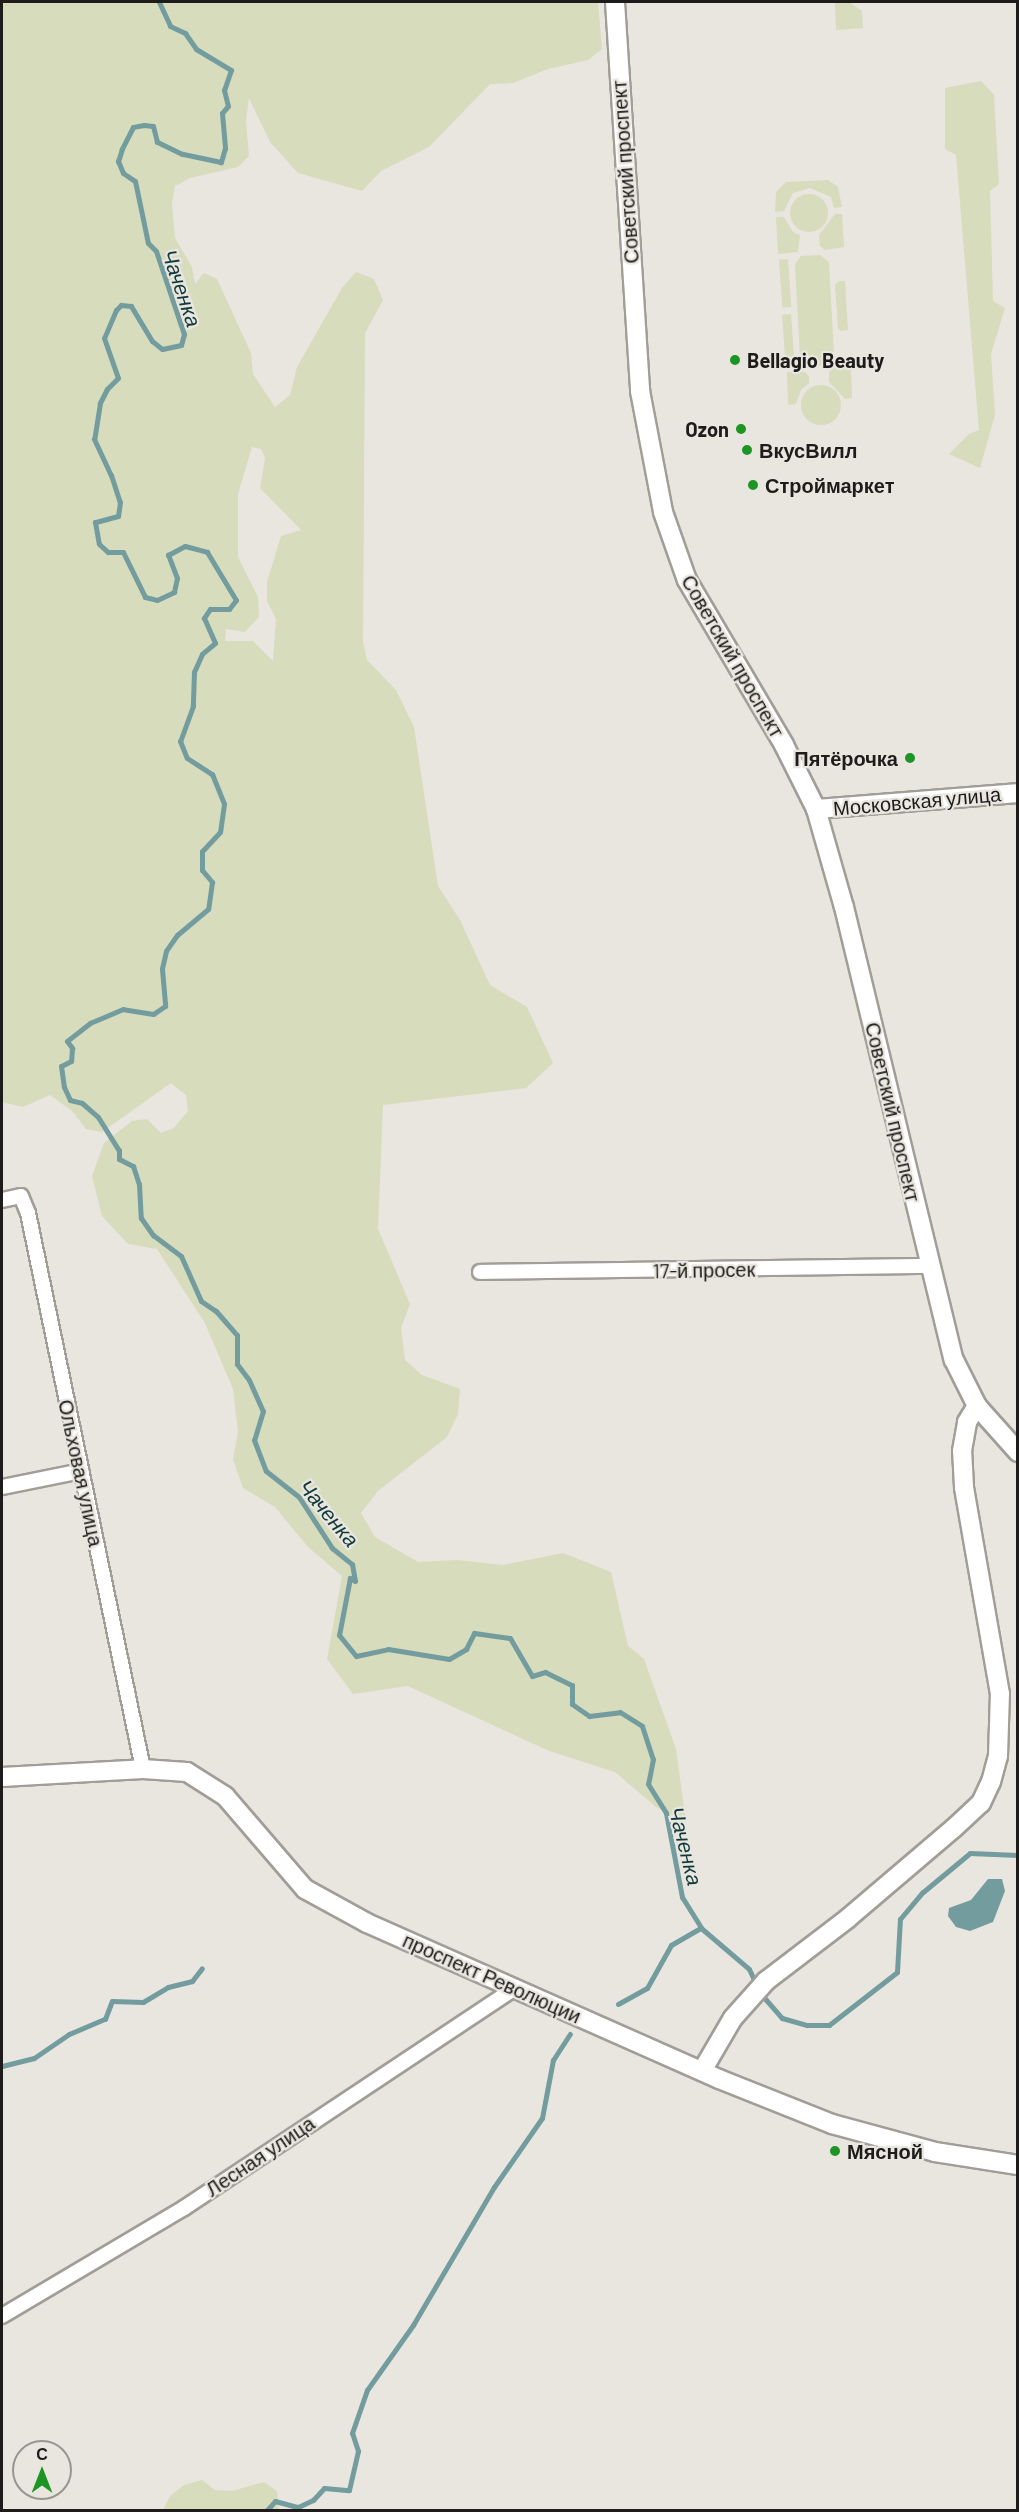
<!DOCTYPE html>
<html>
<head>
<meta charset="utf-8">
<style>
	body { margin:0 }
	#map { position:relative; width:1019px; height:2512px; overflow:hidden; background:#e9e6df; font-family:Barlow,sans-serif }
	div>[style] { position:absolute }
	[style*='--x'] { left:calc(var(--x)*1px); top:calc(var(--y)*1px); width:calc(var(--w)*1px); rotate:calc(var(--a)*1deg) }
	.green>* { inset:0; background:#d6dcbc; transform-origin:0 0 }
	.round { border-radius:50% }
	.water>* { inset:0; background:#739c9f }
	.stream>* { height:5px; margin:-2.5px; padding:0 2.5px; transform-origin:2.5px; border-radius:2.5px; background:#739c9f }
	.roads { filter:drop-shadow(2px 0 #a19d97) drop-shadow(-2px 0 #a19d97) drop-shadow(0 2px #a19d97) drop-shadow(0 -2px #a19d97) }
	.minor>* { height:14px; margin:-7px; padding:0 7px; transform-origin:7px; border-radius:7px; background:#fff }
	.tertiary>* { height:18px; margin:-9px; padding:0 9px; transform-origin:9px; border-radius:9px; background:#fff }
	.dots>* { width:16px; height:16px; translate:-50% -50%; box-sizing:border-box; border:3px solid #e9e6df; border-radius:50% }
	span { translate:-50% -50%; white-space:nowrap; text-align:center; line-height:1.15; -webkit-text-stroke:4.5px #e9e6df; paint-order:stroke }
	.street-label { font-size:20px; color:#1d1c1a }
	.poi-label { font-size:20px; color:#1d1c1a; font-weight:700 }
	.left { translate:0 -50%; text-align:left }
	.right { translate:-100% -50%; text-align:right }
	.water-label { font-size:21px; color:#0f393b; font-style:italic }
	.frame { position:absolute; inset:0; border:3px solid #1d1c1a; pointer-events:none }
	.north { position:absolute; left:12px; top:2440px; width:60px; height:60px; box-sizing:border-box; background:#e9e6df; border:2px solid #979590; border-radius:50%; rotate:0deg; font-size:16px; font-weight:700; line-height:24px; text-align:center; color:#1d1c1a }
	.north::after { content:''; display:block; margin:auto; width:21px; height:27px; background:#1c9525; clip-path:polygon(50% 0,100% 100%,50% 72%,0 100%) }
</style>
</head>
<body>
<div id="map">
	<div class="green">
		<i style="clip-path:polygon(evenodd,2px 2px,598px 2px,602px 49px,588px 60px,548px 69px,513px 83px,490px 84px,429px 147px,381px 171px,362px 191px,298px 173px,270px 142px,249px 98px,246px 121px,249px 156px,238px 167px,190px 178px,175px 186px,172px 204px,175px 238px,192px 267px,195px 284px,204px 273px,217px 279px,251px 353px,253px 374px,275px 407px,290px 395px,297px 367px,342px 288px,356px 272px,374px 279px,383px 300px,365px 333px,363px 641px,367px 660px,396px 690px,414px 727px,438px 886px,460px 920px,490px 985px,527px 1007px,553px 1063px,526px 1088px,383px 1105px,378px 1229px,410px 1304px,401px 1328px,405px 1360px,422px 1375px,460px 1389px,458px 1414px,447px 1437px,378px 1491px,361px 1513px,375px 1537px,418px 1562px,457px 1560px,503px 1565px,563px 1553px,611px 1572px,628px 1646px,644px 1659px,676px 1749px,686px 1822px,656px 1807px,615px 1772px,549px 1751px,408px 1686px,353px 1694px,327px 1659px,342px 1576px,308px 1547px,275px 1507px,243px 1488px,233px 1459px,238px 1432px,233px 1389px,205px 1323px,157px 1249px,128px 1244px,102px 1216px,92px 1176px,104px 1143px,132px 1121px,147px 1119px,161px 1133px,174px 1128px,188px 1111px,186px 1095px,171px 1083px,102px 1132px,86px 1129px,72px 1111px,50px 1095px,23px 1107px,2px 1102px,2px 2px,252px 447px,261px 449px,265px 458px,260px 488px,301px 530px,281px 536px,267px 582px,267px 601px,276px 619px,273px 661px,253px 641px,225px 641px,226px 629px,245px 632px,259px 617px,258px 597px,238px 557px,238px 494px,252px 447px)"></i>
		<i style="clip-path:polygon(835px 2px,849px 2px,862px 11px,863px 28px,836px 30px)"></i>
		<i style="clip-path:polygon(981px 81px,994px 95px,999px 184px,990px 191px,993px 301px,1005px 308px,991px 354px,995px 415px,980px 468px,949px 454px,969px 434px,979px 430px,956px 155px,945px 149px,945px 88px)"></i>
		<i style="clip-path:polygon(828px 180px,838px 187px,842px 207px,834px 208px,831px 197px,810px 188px,793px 193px,784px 211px,775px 212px,776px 192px,786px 182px)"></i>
		<i class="round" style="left:790px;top:194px;width:38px;height:38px"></i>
		<i style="clip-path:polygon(835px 214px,842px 214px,844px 247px,825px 250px,820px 246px,819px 235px)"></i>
		<i style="clip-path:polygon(776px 217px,784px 217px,793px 232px,800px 235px,798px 252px,778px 254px)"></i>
		<i style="clip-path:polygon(820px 255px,829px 262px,834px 355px,827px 365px,810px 366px,800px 357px,795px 264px,801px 256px)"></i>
		<i style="left:788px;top:259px;width:48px;height:9px;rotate:86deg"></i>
		<i style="clip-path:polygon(839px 281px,845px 281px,848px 330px,841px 331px,838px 328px,835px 285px)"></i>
		<i style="left:791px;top:314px;width:53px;height:9px;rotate:86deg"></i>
		<i style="clip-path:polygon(851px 367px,852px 398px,845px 399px,829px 382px,829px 373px,832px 368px)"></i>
		<i style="clip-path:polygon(787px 372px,805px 372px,809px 376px,809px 383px,801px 390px,796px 404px,788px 405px)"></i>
		<i class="round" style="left:801px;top:385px;width:40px;height:40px"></i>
		<i style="clip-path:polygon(202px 2480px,215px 2490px,232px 2491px,264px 2482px,277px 2491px,279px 2510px,163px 2510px,170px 2496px,184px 2485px)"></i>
	</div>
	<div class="water">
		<i style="clip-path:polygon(988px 1879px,1002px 1879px,1005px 1891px,993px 1922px,970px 1931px,956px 1927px,948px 1916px,949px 1908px,971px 1900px)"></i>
	</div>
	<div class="stream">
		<i style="--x:159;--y:2;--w:26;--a:65"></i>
		<i style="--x:170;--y:26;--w:17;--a:25"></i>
		<i style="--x:185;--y:33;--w:19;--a:55"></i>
		<i style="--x:196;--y:49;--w:41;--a:31"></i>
		<i style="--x:231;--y:70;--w:21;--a:109"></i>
		<i style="--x:224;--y:90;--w:16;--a:76"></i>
		<i style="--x:228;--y:106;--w:9;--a:131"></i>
		<i style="--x:222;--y:113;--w:35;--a:85"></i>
		<i style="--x:225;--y:148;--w:15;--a:106"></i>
		<i style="--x:221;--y:162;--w:40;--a:-168"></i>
		<i style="--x:182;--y:154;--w:28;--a:-154"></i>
		<i style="--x:157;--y:142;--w:16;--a:-104"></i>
		<i style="--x:153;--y:126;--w:9;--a:-174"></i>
		<i style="--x:144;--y:125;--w:11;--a:170"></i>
		<i style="--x:133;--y:127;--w:25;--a:117"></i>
		<i style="--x:122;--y:149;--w:13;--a:108"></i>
		<i style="--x:118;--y:161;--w:13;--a:67"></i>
		<i style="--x:123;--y:173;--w:14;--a:34"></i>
		<i style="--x:135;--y:181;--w:63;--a:78.2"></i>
		<i style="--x:148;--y:243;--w:11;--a:45"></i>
		<i style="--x:156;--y:251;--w:88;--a:71.4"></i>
		<i style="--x:184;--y:334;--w:11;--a:105"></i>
		<i style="--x:181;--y:345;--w:19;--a:168"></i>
		<i style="--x:162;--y:349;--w:13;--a:-141"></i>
		<i style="--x:152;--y:341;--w:41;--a:-121"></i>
		<i style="--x:131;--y:306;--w:10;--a:-174"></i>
		<i style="--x:121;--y:305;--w:7;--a:135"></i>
		<i style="--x:116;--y:310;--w:30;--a:113"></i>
		<i style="--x:104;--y:338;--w:42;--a:70.7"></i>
		<i style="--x:118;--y:378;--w:16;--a:135"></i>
		<i style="--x:107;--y:389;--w:16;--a:117"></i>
		<i style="--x:100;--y:403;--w:36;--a:99"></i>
		<i style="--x:94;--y:439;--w:40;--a:65"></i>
		<i style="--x:111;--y:475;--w:28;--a:72"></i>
		<i style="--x:120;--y:502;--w:14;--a:98"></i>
		<i style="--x:118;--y:516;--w:24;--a:165"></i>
		<i style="--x:95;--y:522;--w:22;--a:80"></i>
		<i style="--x:99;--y:544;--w:12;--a:42"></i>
		<i style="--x:108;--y:552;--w:15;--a:0"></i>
		<i style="--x:123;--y:552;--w:50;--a:63.9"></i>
		<i style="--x:145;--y:597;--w:12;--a:14"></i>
		<i style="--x:157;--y:600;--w:19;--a:-25"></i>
		<i style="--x:174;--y:592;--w:14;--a:-78"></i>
		<i style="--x:177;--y:578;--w:25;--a:-111"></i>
		<i style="--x:168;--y:555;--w:19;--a:-28"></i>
		<i style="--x:185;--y:546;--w:23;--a:15"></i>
		<i style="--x:207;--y:552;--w:56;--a:58.9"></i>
		<i style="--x:236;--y:600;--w:11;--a:128"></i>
		<i style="--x:229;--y:609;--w:19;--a:180"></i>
		<i style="--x:210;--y:609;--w:11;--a:124"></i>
		<i style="--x:204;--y:618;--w:27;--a:66"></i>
		<i style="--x:215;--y:643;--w:17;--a:140"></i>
		<i style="--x:202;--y:654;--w:20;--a:114"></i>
		<i style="--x:194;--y:672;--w:34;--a:92"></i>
		<i style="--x:193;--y:706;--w:37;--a:110"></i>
		<i style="--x:180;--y:741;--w:18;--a:68"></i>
		<i style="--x:187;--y:758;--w:30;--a:33"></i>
		<i style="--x:212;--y:774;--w:32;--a:68"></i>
		<i style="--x:224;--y:804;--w:28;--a:98"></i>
		<i style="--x:220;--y:832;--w:26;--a:133"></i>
		<i style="--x:202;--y:851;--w:19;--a:90"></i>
		<i style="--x:202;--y:870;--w:16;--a:50"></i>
		<i style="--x:212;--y:882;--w:27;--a:98"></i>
		<i style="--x:208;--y:909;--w:40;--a:140"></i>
		<i style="--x:177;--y:935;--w:19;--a:125"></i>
		<i style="--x:166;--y:951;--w:18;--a:103"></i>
		<i style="--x:162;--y:969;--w:37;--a:85"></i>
		<i style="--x:165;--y:1006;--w:14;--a:146"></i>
		<i style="--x:153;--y:1014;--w:30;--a:-171"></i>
		<i style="--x:123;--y:1009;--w:36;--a:157"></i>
		<i style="--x:90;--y:1023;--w:29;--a:142"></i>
		<i style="--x:67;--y:1041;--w:9;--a:54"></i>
		<i style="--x:72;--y:1048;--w:13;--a:94"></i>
		<i style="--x:71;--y:1061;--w:11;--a:153"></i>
		<i style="--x:61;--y:1066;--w:21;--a:82"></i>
		<i style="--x:64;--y:1087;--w:14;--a:65"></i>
		<i style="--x:70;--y:1100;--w:12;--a:14"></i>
		<i style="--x:82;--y:1103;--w:21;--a:41"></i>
		<i style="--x:98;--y:1117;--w:39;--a:58"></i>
		<i style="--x:119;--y:1150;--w:9;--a:90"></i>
		<i style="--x:119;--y:1159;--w:16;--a:27"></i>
		<i style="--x:133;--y:1166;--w:19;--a:72"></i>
		<i style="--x:139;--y:1184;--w:34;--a:87"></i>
		<i style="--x:141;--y:1218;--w:21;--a:55"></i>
		<i style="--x:153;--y:1235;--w:35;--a:37"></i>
		<i style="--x:181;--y:1256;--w:49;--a:66"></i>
		<i style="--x:201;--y:1301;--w:18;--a:34"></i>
		<i style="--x:216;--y:1311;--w:32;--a:49"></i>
		<i style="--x:237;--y:1335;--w:29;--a:90"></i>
		<i style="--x:237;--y:1364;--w:20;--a:53"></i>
		<i style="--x:249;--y:1380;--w:34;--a:66"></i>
		<i style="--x:263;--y:1411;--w:30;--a:107"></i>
		<i style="--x:254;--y:1440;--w:33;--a:69"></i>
		<i style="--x:266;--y:1471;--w:42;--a:38.2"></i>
		<i style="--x:299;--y:1497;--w:61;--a:57.1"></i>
		<i style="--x:332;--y:1548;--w:26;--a:39"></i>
		<i style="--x:352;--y:1564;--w:17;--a:80"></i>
		<i style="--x:355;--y:1581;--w:6;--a:-149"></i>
		<i style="--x:350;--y:1578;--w:58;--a:100.9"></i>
		<i style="--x:339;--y:1635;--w:27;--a:51"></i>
		<i style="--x:356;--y:1656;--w:33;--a:-12"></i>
		<i style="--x:388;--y:1649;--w:62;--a:9.3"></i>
		<i style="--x:449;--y:1659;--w:20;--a:-30"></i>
		<i style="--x:466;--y:1649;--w:18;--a:-63"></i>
		<i style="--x:474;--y:1633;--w:36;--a:8"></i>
		<i style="--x:510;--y:1638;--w:44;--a:59.9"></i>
		<i style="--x:532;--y:1676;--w:14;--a:-17"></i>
		<i style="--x:545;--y:1672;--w:30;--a:26"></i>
		<i style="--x:572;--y:1685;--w:19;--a:90"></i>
		<i style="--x:572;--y:1704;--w:21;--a:35"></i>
		<i style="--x:589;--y:1716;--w:31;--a:-7"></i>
		<i style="--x:620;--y:1712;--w:26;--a:32"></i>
		<i style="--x:642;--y:1726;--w:35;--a:72"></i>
		<i style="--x:653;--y:1759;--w:25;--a:101"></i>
		<i style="--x:648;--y:1784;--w:34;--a:58"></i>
		<i style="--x:666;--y:1813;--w:86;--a:79.2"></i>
		<i style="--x:682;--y:1897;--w:36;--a:58"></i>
		<i style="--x:701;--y:1928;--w:63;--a:40.5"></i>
		<i style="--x:749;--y:1969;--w:19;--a:65"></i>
		<i style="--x:761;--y:1994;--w:32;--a:49"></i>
		<i style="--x:782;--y:2018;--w:26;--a:16"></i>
		<i style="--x:807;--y:2025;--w:22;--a:0"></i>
		<i style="--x:829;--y:2025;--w:86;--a:-37.9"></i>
		<i style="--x:897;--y:1972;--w:53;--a:-86.8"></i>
		<i style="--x:900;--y:1919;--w:35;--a:-50"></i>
		<i style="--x:923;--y:1892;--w:61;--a:-39.7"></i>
		<i style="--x:970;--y:1853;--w:48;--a:2.4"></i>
		<i style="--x:618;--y:2004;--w:33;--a:-29"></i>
		<i style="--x:647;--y:1988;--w:49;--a:-60.8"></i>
		<i style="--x:671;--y:1945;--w:34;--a:-30"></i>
		<i style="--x:2;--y:2066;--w:33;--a:-14"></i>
		<i style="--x:34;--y:2058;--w:42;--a:-34.4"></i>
		<i style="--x:69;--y:2034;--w:39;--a:-23"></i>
		<i style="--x:105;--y:2019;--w:19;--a:-69"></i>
		<i style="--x:112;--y:2001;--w:31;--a:2"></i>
		<i style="--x:143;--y:2002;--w:29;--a:-31"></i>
		<i style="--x:168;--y:1987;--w:25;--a:-14"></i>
		<i style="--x:192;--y:1981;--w:16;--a:-52"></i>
		<i style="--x:267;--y:2510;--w:12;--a:-48"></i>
		<i style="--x:275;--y:2501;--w:24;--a:15"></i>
		<i style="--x:298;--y:2507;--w:17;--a:-25"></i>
		<i style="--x:313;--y:2500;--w:16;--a:-47"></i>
		<i style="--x:324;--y:2488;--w:25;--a:5"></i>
		<i style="--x:349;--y:2490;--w:40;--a:-77"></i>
		<i style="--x:358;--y:2451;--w:19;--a:-108"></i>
		<i style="--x:352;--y:2433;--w:46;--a:-70.8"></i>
		<i style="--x:367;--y:2390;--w:80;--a:-54.7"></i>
		<i style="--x:413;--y:2325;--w:160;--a:-59.6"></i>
		<i style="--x:494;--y:2187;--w:84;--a:-55.2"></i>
		<i style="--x:542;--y:2118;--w:59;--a:-79.3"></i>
		<i style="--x:553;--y:2060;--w:31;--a:-57"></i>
	</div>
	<div class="roads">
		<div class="minor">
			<i style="--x:2;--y:1200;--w:19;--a:-12"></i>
			<i style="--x:21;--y:1196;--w:18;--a:68"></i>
			<i style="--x:28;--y:1213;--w:568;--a:78.31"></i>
			<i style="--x:480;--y:1272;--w:449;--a:-0.8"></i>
			<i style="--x:2;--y:1487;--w:81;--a:-11.4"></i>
			<i style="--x:2;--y:2316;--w:212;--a:-30.7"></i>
			<i style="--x:184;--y:2208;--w:397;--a:-33.6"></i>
		</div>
		<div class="tertiary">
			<i style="--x:615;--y:2;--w:390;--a:86.3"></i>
			<i style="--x:640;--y:391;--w:123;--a:79.2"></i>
			<i style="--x:663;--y:512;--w:72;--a:70.6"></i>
			<i style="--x:687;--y:580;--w:191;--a:59.5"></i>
			<i style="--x:784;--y:745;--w:72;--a:63.4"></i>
			<i style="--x:816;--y:809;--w:102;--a:74.1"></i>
			<i style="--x:844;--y:907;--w:466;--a:76.4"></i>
			<i style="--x:954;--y:1360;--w:51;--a:63.4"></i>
			<i style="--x:977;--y:1406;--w:62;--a:48.3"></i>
			<i style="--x:816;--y:809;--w:203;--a:-4.5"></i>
			<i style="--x:2;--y:1777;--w:141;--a:-3.2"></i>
			<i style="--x:143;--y:1769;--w:44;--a:3.9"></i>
			<i style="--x:187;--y:1772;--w:45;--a:32.3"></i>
			<i style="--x:225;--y:1796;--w:123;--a:49.3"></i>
			<i style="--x:305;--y:1889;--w:71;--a:28.7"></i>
			<i style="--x:367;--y:1923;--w:385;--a:23.9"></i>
			<i style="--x:719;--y:2079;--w:122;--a:21.7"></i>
			<i style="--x:832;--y:2124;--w:107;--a:15.2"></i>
			<i style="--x:935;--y:2152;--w:84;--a:8.9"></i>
			<i style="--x:702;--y:2071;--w:61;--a:-59.7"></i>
			<i style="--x:733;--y:2018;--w:50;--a:-48.3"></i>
			<i style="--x:766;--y:1981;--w:102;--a:-37.4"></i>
			<i style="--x:847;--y:1919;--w:140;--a:-40.4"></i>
			<i style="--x:954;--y:1828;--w:37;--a:-43"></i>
			<i style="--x:981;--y:1803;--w:23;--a:-65"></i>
			<i style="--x:991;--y:1782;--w:27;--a:-75"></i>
			<i style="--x:998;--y:1756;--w:62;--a:-88.2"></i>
			<i style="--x:1000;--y:1694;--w:210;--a:-99.9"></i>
			<i style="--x:964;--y:1487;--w:36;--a:-93"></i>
			<i style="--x:962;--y:1451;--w:29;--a:-80"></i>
			<i style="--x:967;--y:1422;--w:19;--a:-58"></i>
		</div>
	</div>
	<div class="dots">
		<i style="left:735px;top:360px;background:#1c9525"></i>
		<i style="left:741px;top:429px;background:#1c9525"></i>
		<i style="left:747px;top:450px;background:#1c9525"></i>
		<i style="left:753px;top:485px;background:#1c9525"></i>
		<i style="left:910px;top:758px;background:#1c9525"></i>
		<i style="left:835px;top:2151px;background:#1c9525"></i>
	</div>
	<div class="street-label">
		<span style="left:625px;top:172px;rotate:-94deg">Советский проспект</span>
		<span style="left:733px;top:656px;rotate:60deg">Советский проспект</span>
		<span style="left:917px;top:801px;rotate:-5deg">Московская улица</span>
		<span style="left:893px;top:1112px;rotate:77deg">Советский проспект</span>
		<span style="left:704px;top:1270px;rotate:-1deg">17-й просек</span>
		<span style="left:81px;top:1473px;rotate:78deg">Ольховая улица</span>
		<span style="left:492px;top:1978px;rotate:24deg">проспект Революции</span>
		<span style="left:260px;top:2156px;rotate:-34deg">Лесная улица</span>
	</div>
	<div class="poi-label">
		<span class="left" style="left:747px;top:360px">Bellagio Beauty</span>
		<span class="right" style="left:729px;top:429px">Ozon</span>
		<span class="left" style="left:759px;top:450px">ВкусВилл</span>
		<span class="left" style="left:765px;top:485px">Строймаркет</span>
		<span class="right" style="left:898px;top:758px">Пятёрочка</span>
		<span class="left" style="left:847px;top:2151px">Мясной</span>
	</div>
	<div class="water-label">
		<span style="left:182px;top:288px;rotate:71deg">Чаченка</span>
		<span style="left:329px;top:1513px;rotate:50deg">Чаченка</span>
		<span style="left:686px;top:1846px;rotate:76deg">Чаченка</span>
	</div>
	<div class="frame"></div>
	<div class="north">С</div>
</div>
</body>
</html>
